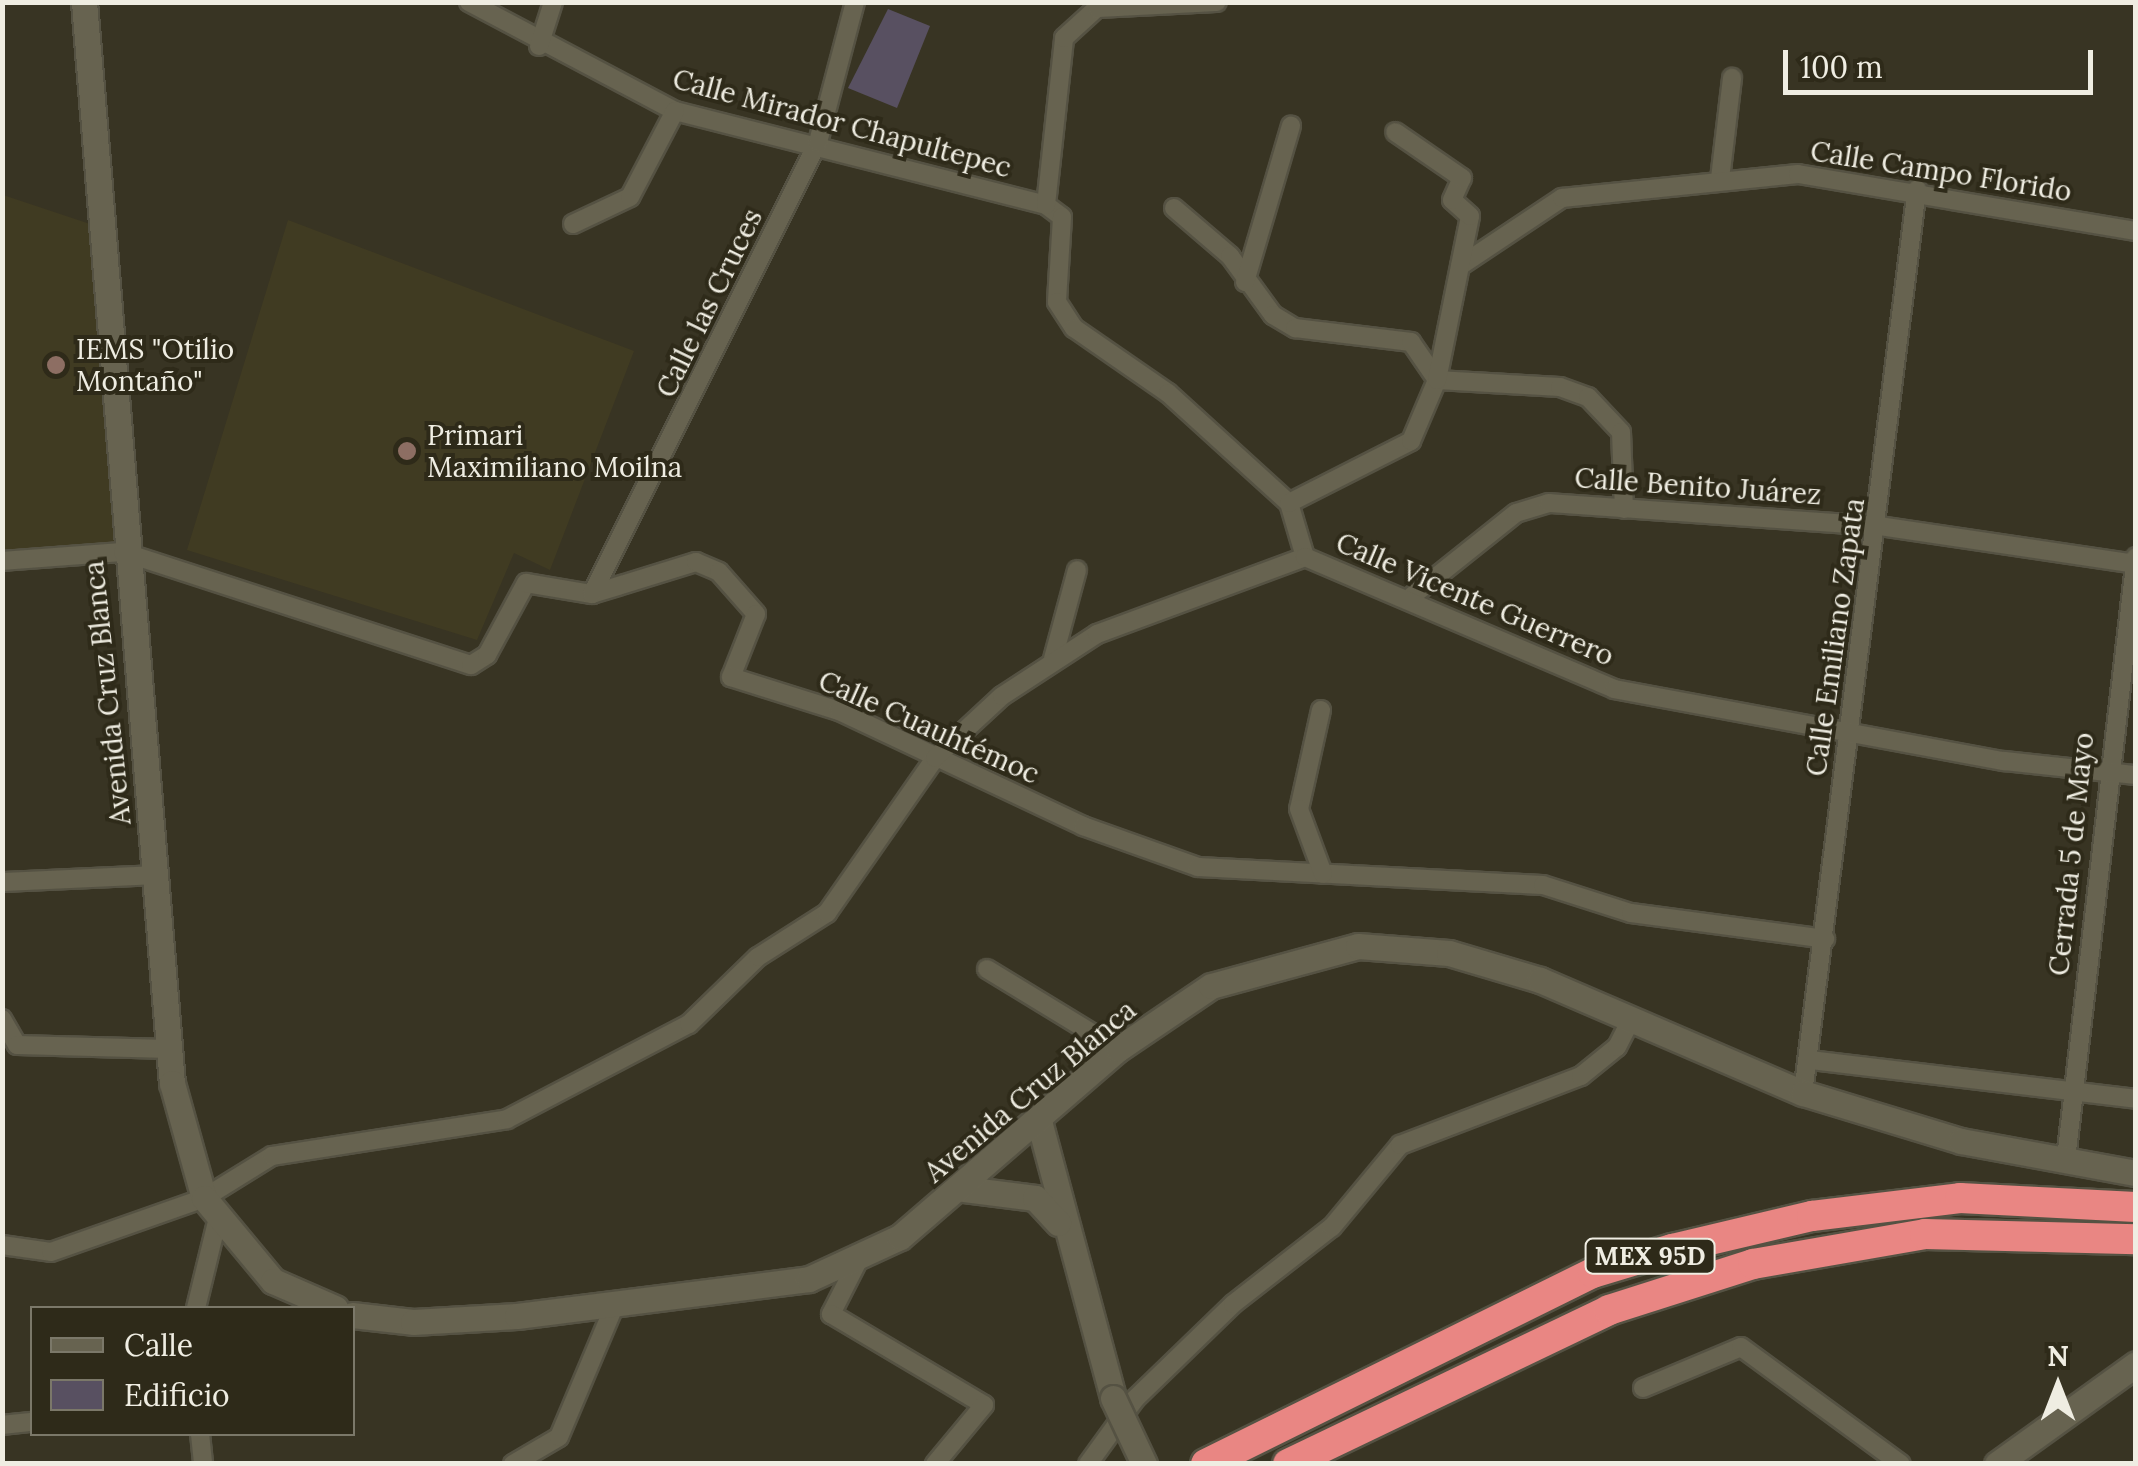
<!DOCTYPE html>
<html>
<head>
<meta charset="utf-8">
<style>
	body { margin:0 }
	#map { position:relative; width:2138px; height:1466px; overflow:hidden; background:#383423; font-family:Lora,serif }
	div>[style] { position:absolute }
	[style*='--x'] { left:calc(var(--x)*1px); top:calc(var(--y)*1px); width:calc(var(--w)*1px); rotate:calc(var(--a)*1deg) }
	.built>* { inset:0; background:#403b22 }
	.building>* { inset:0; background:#585061 }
	.roads { filter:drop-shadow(2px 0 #555243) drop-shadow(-2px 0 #555243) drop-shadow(0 2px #555243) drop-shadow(0 -2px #555243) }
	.street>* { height:18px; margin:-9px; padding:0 9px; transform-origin:9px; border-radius:9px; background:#676350 }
	.secondary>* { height:25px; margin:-12.5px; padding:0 12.5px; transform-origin:12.5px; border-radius:12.5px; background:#676350 }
	.highway>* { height:30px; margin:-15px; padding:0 15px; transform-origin:15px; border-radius:15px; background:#e98683 }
	.bridges { filter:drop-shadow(2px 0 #555243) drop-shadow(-2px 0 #555243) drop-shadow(0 2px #555243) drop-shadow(0 -2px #555243) }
	.secondary-bridge>* { height:25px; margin:-12.5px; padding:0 12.5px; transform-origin:12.5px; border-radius:12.5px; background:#676350 }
	.dots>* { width:28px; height:28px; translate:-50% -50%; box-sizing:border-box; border:5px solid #2e2a19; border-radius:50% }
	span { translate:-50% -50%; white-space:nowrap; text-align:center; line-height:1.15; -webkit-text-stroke:8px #2e2a19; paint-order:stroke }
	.shield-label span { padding:2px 8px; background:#2e2a19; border:2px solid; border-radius:8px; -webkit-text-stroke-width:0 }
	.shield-label { font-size:25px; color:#efede2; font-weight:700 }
	.street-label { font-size:28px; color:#efede2 }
	.poi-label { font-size:28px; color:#efede2 }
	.left { translate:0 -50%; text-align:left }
	.frame { position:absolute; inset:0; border:5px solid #efede2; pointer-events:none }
	.legend { position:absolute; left:30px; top:1306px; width:325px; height:130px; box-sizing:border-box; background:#2e2a19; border:2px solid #7b7869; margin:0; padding:12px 18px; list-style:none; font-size:30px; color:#efede2 }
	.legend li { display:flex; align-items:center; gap:20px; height:50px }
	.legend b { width:50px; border:2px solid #7b7869 }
	.north { position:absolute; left:2008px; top:1336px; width:100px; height:100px; -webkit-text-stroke:8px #2e2a19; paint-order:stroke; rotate:0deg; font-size:28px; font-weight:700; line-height:40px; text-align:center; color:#efede2 }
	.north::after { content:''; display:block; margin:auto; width:35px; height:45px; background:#efede2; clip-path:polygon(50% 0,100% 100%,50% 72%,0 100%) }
	.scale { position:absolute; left:1783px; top:50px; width:310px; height:45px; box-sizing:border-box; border:5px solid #efede2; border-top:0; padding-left:12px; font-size:30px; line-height:35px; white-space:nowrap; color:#efede2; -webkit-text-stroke:8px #2e2a19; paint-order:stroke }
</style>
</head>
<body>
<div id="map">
	<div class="built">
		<i style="clip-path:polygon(3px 195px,102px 228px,123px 552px,3px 561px)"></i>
		<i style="clip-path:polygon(288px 220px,634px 351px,550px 570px,514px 553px,477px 640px,187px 550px)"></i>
	</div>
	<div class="building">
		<i style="clip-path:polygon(888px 9px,930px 26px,897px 108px,848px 88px)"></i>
	</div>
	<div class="roads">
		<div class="street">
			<i style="--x:469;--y:2;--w:233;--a:27.9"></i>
			<i style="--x:675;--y:111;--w:383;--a:14.2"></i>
			<i style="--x:1046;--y:205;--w:20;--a:37"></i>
			<i style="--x:1062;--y:217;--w:85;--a:93.4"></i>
			<i style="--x:1057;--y:302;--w:31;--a:57"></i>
			<i style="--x:1074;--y:328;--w:114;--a:34.7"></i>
			<i style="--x:1168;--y:393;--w:164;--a:42.3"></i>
			<i style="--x:539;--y:46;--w:46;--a:-72.3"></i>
			<i style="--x:1720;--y:179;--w:102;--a:-83.2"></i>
			<i style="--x:1046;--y:205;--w:168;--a:-83.8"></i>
			<i style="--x:1064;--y:38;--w:45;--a:-42.3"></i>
			<i style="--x:1097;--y:8;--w:120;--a:-2.9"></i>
			<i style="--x:1174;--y:208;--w:74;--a:40.6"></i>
			<i style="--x:1230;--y:256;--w:73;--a:53.9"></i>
			<i style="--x:1273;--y:315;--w:26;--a:31"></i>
			<i style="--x:1295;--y:328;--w:117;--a:6.9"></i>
			<i style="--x:1411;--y:342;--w:46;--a:55.6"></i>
			<i style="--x:573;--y:224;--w:63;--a:-25.3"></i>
			<i style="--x:630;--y:197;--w:97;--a:-62.4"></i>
			<i style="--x:1460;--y:266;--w:123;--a:-33.7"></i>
			<i style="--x:1562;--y:198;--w:237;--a:-5.8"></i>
			<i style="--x:1798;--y:174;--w:343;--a:9.6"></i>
			<i style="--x:1245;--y:282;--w:163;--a:-73.6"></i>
			<i style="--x:1437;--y:380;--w:123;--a:3.3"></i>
			<i style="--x:1560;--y:387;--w:30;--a:20"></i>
			<i style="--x:1588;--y:397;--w:48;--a:46.7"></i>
			<i style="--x:1621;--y:432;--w:77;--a:87.8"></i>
			<i style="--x:1305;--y:557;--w:56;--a:-106.5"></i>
			<i style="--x:1289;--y:503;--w:137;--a:-26.9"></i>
			<i style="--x:1411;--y:441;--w:66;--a:-66.9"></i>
			<i style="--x:1437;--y:380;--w:167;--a:-78.6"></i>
			<i style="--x:1470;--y:216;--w:24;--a:-138"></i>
			<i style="--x:1452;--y:200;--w:24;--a:-66"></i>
			<i style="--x:1462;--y:178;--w:81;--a:-145.5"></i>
			<i style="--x:2;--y:561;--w:121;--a:-4.3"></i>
			<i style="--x:123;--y:552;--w:366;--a:18"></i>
			<i style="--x:471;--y:665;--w:19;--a:-32"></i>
			<i style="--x:487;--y:655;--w:82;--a:-61.6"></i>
			<i style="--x:526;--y:583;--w:67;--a:9.5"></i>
			<i style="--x:592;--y:594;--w:109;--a:-17.1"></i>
			<i style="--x:696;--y:562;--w:25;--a:23"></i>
			<i style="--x:719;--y:572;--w:56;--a:48.6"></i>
			<i style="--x:756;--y:614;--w:68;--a:111.6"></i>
			<i style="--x:731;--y:677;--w:113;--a:17.5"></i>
			<i style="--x:839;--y:711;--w:270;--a:25.2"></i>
			<i style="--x:1083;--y:826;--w:122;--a:19.6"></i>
			<i style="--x:1198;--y:867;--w:345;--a:3"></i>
			<i style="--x:1543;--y:885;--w:92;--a:17.7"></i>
			<i style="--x:1631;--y:913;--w:196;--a:7.6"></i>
			<i style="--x:592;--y:594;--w:505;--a:-63.43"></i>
			<i style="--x:818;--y:142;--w:145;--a:-75.2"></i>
			<i style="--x:1407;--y:600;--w:139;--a:-38.6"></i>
			<i style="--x:1516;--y:513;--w:34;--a:-17"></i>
			<i style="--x:1549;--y:503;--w:331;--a:4"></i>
			<i style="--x:1879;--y:526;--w:260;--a:8.4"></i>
			<i style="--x:1053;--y:659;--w:92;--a:-74.9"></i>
			<i style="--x:1321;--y:710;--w:101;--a:102.5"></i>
			<i style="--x:1299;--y:809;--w:69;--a:69.7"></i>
			<i style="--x:2;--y:882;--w:152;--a:-2.6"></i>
			<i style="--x:987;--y:969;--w:153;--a:31.4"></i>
			<i style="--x:2;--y:1019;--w:30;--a:60"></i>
			<i style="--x:17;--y:1045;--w:152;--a:1.5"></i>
			<i style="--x:1810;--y:1060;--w:328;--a:6.8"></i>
			<i style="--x:1803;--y:1093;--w:911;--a:-82.81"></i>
			<i style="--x:2066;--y:1159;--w:606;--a:-83.37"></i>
			<i style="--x:2;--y:1245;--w:49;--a:8.1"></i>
			<i style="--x:51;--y:1252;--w:162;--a:-19.4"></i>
			<i style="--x:204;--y:1198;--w:80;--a:-31.7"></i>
			<i style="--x:272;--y:1156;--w:238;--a:-8.9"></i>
			<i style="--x:507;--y:1119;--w:205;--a:-27.6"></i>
			<i style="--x:689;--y:1024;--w:96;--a:-44.2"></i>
			<i style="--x:758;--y:957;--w:82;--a:-32.5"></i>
			<i style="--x:827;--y:913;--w:189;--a:-55.1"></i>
			<i style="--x:935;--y:758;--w:91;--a:-42.8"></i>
			<i style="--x:1002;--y:696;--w:113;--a:-33.1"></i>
			<i style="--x:1097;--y:634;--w:222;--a:-20.3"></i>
			<i style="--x:1305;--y:557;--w:336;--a:23.1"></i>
			<i style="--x:1614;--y:689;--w:397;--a:10.5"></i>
			<i style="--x:2004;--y:761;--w:133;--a:6.1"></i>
			<i style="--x:859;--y:1259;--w:62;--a:117"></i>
			<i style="--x:831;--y:1314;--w:178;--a:30.7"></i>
			<i style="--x:984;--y:1405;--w:77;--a:129.7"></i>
			<i style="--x:196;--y:1308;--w:93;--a:-76.3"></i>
			<i style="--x:1643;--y:1388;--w:106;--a:-22.7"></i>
			<i style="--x:1741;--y:1347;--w:198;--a:36.2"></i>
			<i style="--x:2;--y:1425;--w:30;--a:-6"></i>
			<i style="--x:200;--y:1434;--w:30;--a:84"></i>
			<i style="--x:513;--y:1464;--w:53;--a:-30.4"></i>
			<i style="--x:559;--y:1437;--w:141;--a:-67.1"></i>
			<i style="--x:1088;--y:1464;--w:80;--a:-54.1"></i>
			<i style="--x:1135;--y:1399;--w:136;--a:-44.1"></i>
			<i style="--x:1233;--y:1304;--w:125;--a:-37.9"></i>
			<i style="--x:1332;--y:1227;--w:107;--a:-50.3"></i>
			<i style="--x:1400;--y:1145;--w:194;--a:-20.9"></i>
			<i style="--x:1581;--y:1076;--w:46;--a:-38.9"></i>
			<i style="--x:1617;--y:1047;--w:33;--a:-63"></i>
		</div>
		<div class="secondary">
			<i style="--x:84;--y:2;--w:1085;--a:85.35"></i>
			<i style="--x:172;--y:1083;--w:119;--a:74.5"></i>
			<i style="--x:204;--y:1198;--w:108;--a:50.3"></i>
			<i style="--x:273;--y:1281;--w:68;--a:23.5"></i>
			<i style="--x:1039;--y:1121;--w:287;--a:75"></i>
			<i style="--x:964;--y:1189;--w:72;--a:7.2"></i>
			<i style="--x:1035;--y:1198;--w:34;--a:47"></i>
			<i style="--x:352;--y:1315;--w:61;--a:6.5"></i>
			<i style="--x:413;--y:1322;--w:104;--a:-3.3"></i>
			<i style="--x:517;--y:1316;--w:294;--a:-7.2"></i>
			<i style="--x:809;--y:1279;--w:100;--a:-24.8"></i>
			<i style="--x:900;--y:1237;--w:288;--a:-40.8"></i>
			<i style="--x:1118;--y:1049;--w:112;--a:-34.1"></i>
			<i style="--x:1211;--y:986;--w:152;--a:-15.2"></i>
			<i style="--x:1358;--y:946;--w:91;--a:4.4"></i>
			<i style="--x:1449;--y:953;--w:95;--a:16.5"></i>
			<i style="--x:1540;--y:980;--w:286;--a:23.3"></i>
			<i style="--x:1803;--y:1093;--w:165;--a:16.9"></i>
			<i style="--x:1961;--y:1141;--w:178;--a:10.4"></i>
			<i style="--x:1997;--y:1464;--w:171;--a:-35.7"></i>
		</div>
		<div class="highway">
			<i style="--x:1206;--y:1464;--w:432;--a:-26.3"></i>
			<i style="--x:1593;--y:1273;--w:83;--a:-16.9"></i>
			<i style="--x:1672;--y:1249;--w:144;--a:-13.3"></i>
			<i style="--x:1812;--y:1216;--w:149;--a:-6.9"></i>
			<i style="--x:1960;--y:1198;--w:176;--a:2.9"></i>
			<i style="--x:1288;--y:1464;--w:356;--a:-25.6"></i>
			<i style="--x:1609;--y:1310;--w:151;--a:-17.7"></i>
			<i style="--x:1753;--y:1264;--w:175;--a:-9.9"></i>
			<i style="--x:1925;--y:1234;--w:211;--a:1.4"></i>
		</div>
	</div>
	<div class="bridges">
		<div class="secondary-bridge">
			<i style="--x:1113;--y:1398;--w:73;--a:64.8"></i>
		</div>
	</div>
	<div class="dots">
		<i style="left:56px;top:365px;background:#8d6e63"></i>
		<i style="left:407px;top:451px;background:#8d6e63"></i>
	</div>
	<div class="shield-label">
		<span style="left:1650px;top:1256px">MEX 95D</span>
	</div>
	<div class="street-label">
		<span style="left:842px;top:123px;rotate:15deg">Calle Mirador Chapultepec</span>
		<span style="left:1941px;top:171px;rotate:9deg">Calle Campo Florido</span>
		<span style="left:709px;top:303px;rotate:-64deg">Calle las Cruces</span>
		<span style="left:1698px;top:486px;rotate:4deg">Calle Benito Juárez</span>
		<span style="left:1475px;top:599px;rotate:23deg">Calle Vicente Guerrero</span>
		<span style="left:1835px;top:637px;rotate:-82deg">Calle Emiliano Zapata</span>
		<span style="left:107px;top:693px;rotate:-96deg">Avenida Cruz Blanca</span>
		<span style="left:929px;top:727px;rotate:24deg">Calle Cuauhtémoc</span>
		<span style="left:2071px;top:854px;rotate:-84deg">Cerrada 5 de Mayo</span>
		<span style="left:1030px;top:1091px;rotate:-40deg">Avenida Cruz Blanca</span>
	</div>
	<div class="poi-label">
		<span class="left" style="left:76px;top:365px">IEMS "Otilio<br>Montaño"</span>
		<span class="left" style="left:427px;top:451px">Primari<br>Maximiliano Moilna</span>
	</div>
	<div class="frame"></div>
	<ul class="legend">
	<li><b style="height:12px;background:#676350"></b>Calle</li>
	<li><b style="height:28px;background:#585061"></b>Edificio</li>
	</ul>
	<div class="north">N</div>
	<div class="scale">100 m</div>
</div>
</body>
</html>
